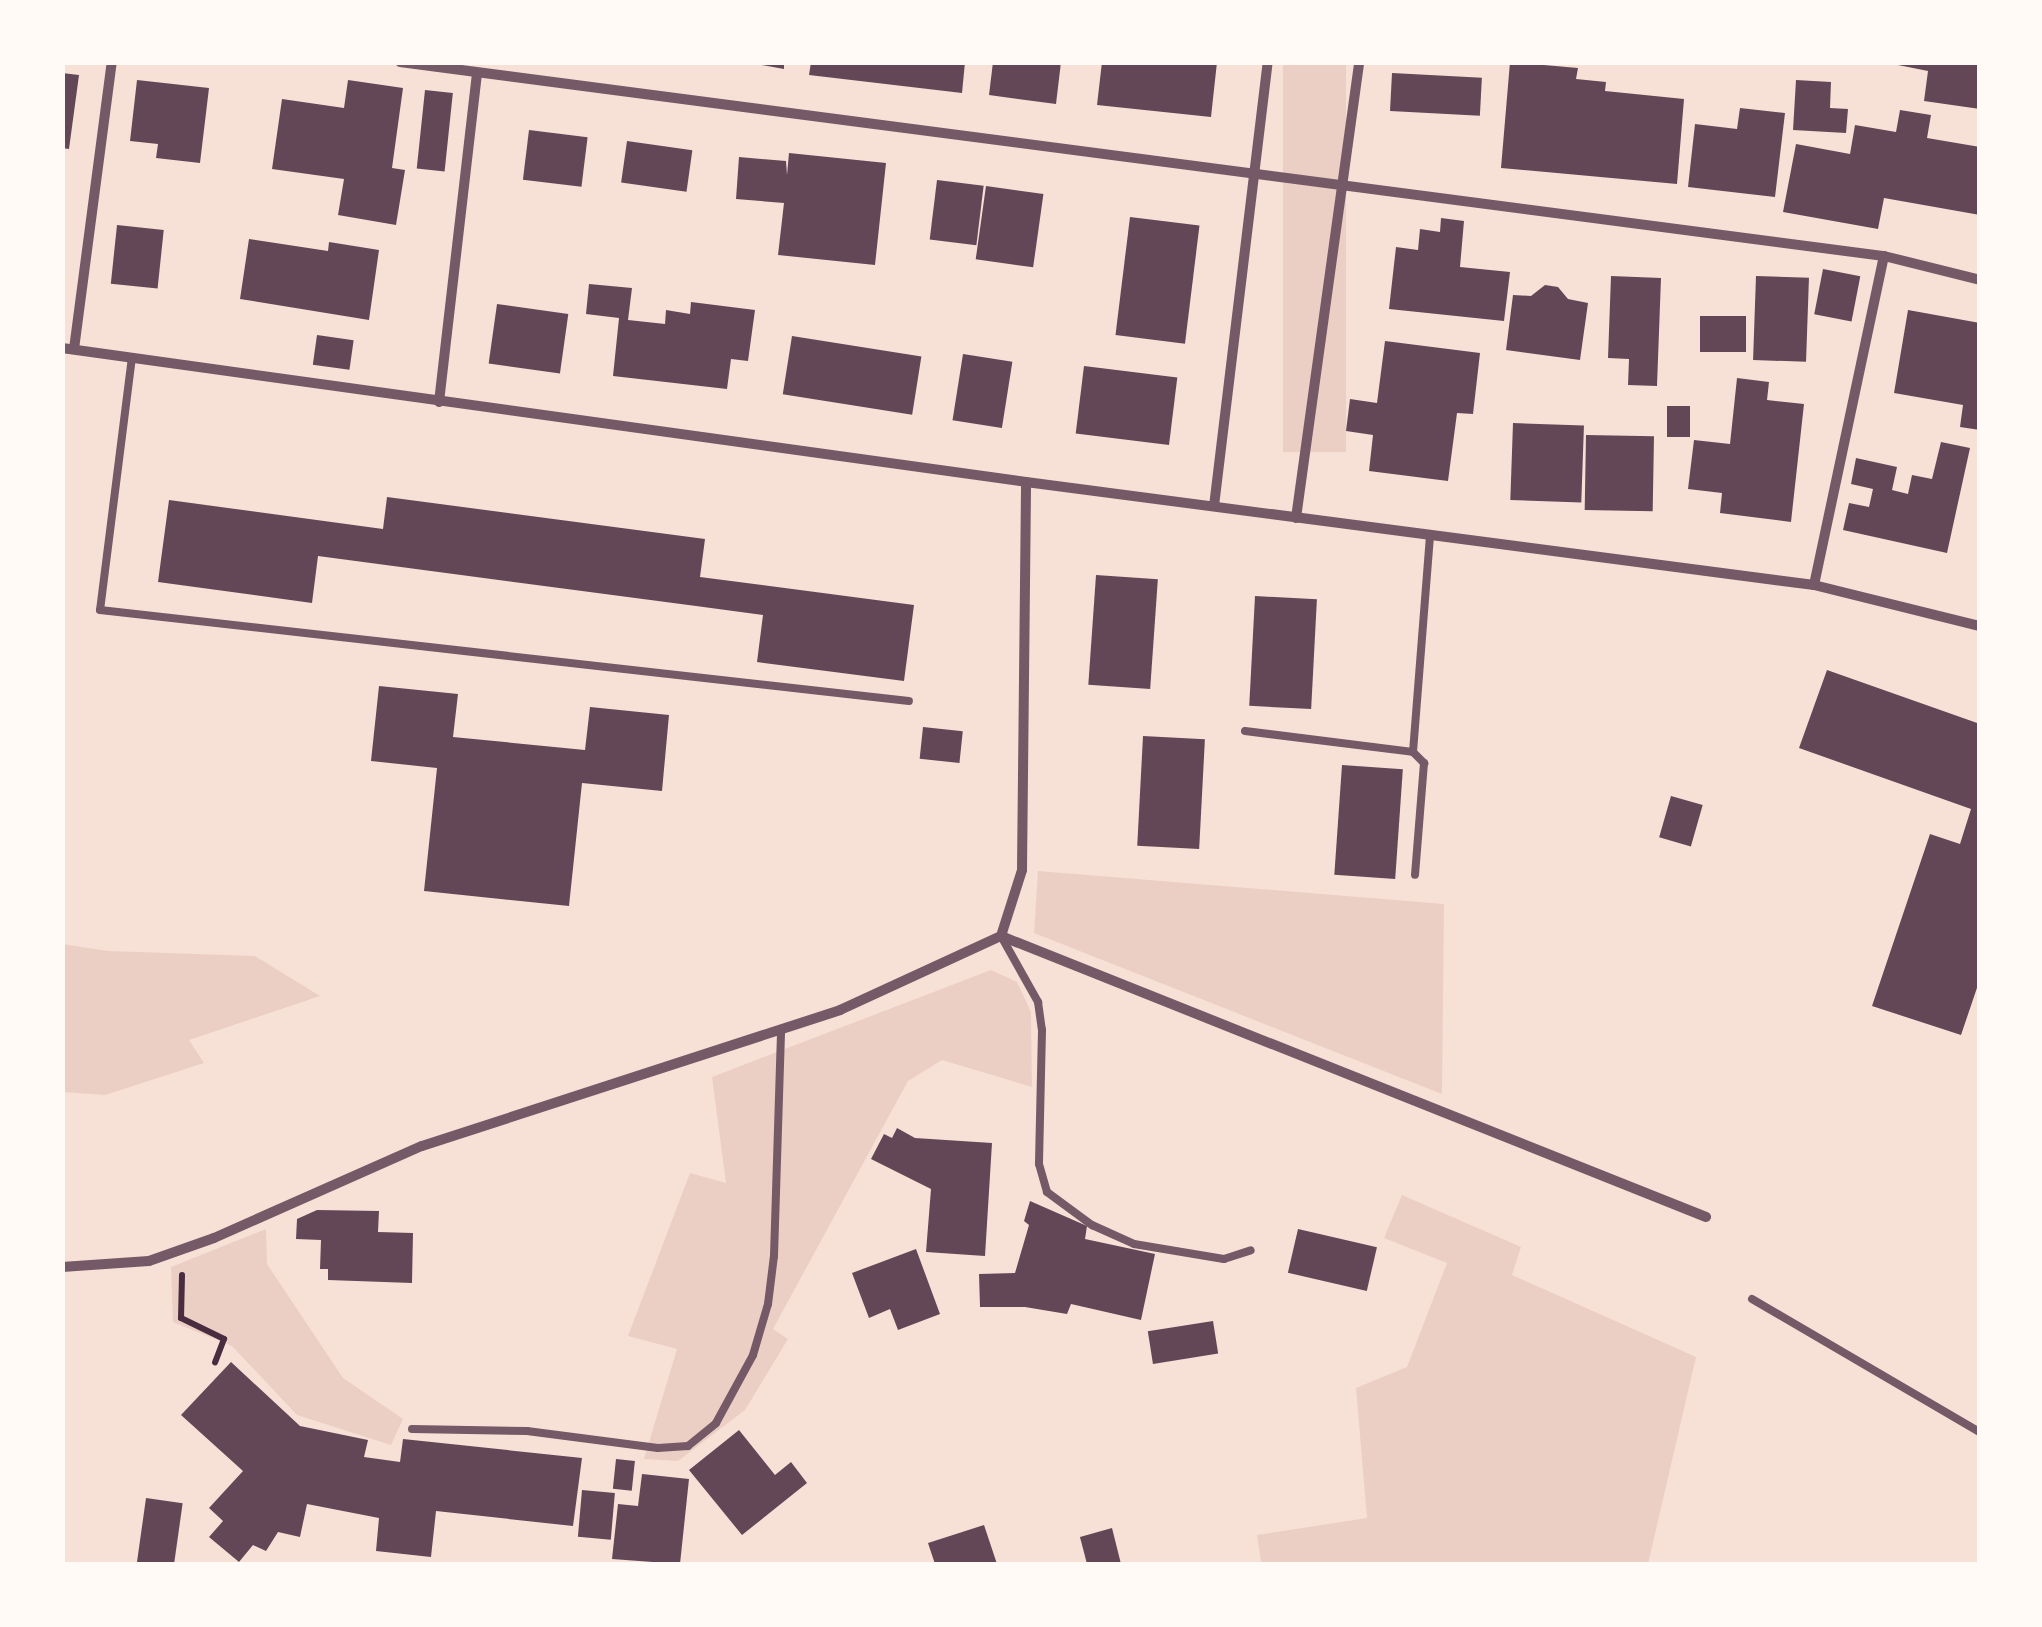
<!DOCTYPE html>
<html>
<head>
<meta charset="utf-8">
<style>
	body { margin:0 }
	#map { position:relative; width:2042px; height:1627px; overflow:hidden; background:#f7e1d7; font-family:Lato,sans-serif }
	div>[style] { position:absolute }
	[style*='--x'] { left:calc(var(--x)*1px); top:calc(var(--y)*1px); width:calc(var(--w)*1px); rotate:calc(var(--a)*1deg) }
	.green>* { inset:0; background:#ebcfc5; transform-origin:0 0 }
	.building>* { inset:0; background:#644757; transform-origin:0 0 }
	.path>* { height:6px; margin:-3px; padding:0 3px; transform-origin:3px; border-radius:3px; background:#4a2c40 }
	.service>* { height:8px; margin:-4px; padding:0 4px; transform-origin:4px; border-radius:4px; background:#755966 }
	.minor>* { height:10px; margin:-5px; padding:0 5px; transform-origin:5px; border-radius:5px; background:#755966 }
	span { translate:-50% -50%; white-space:nowrap; text-align:center; line-height:1.15; -webkit-text-stroke:9px #fffaf5; paint-order:stroke }
	.frame { position:absolute; inset:0; border:65px solid #fffaf5; pointer-events:none }
</style>
</head>
<body>
<div id="map">
	<div class="green">
		<i style="left:1283px;top:63px;width:63px;height:389px"></i>
		<i style="clip-path:polygon(1038px 871px,1444px 904px,1442px 1094px,1034px 933px)"></i>
		<i style="clip-path:polygon(62px 944px,108px 951px,255px 956px,320px 996px,189px 1040px,204px 1063px,105px 1095px,63px 1092px)"></i>
		<i style="clip-path:polygon(991px 970px,1017px 982px,1031px 1012px,1032px 1087px,942px 1060px,908px 1081px,773px 1329px,788px 1339px,745px 1410px,678px 1461px,644px 1459px,677px 1349px,628px 1336px,690px 1173px,726px 1183px,712px 1077px)"></i>
		<i style="clip-path:polygon(1402px 1195px,1521px 1247px,1512px 1275px,1696px 1357px,1648px 1564px,1255px 1564px,1261px 1562px,1257px 1535px,1367px 1518px,1356px 1388px,1407px 1367px,1447px 1263px,1384px 1238px)"></i>
		<i style="clip-path:polygon(266px 1229px,267px 1264px,343px 1378px,403px 1419px,391px 1445px,297px 1415px,232px 1346px,173px 1322px,171px 1267px)"></i>
	</div>
	<div class="building">
		<i style="clip-path:polygon(745px 62px,784px 62px,784px 69px)"></i>
		<i style="clip-path:polygon(811px 62px,965px 62px,962px 93px,809px 75px)"></i>
		<i style="clip-path:polygon(993px 62px,1061px 62px,1056px 104px,989px 95px)"></i>
		<i style="clip-path:polygon(1102px 62px,1217px 62px,1211px 117px,1097px 105px)"></i>
		<i style="clip-path:polygon(1510px 62px,1578px 68px,1576px 79px,1606px 82px,1605px 91px,1684px 99px,1677px 184px,1501px 168px)"></i>
		<i style="clip-path:polygon(1883px 62px,1980px 62px,1980px 109px,1924px 101px,1928px 71px)"></i>
		<i style="clip-path:polygon(62px 73px,79px 75px,69px 149px,62px 148px)"></i>
		<i style="left:1392px;top:73px;width:90px;height:38px;rotate:3deg"></i>
		<i style="clip-path:polygon(137px 80px,209px 88px,200px 163px,156px 158px,158px 144px,130px 141px)"></i>
		<i style="clip-path:polygon(348px 80px,403px 88px,392px 168px,405px 170px,396px 225px,338px 215px,344px 179px,272px 169px,282px 99px,344px 108px)"></i>
		<i style="clip-path:polygon(1796px 80px,1831px 82px,1830px 108px,1848px 109px,1846px 133px,1793px 130px)"></i>
		<i style="left:425px;top:90px;width:28px;height:79px;rotate:6deg"></i>
		<i style="clip-path:polygon(1740px 108px,1785px 113px,1775px 197px,1688px 187px,1695px 124px,1737px 129px)"></i>
		<i style="clip-path:polygon(1900px 110px,1931px 115px,1927px 138px,1980px 147px,1980px 215px,1884px 198px,1878px 229px,1783px 212px,1796px 144px,1850px 154px,1855px 125px,1896px 132px)"></i>
		<i style="left:529px;top:130px;width:59px;height:50px;rotate:7deg"></i>
		<i style="left:627px;top:141px;width:66px;height:42px;rotate:8deg"></i>
		<i style="clip-path:polygon(789px 153px,886px 163px,875px 265px,778px 255px,784px 203px,736px 199px,739px 157px,786px 161px,787px 175px)"></i>
		<i style="left:937px;top:180px;width:47px;height:60px;rotate:7deg"></i>
		<i style="left:986px;top:186px;width:58px;height:74px;rotate:8deg"></i>
		<i style="left:1130px;top:217px;width:70px;height:119px;rotate:7deg"></i>
		<i style="clip-path:polygon(1441px 218px,1464px 221px,1460px 267px,1510px 272px,1504px 321px,1389px 309px,1396px 247px,1418px 250px,1420px 229px,1440px 232px)"></i>
		<i style="left:117px;top:225px;width:47px;height:59px;rotate:6deg"></i>
		<i style="clip-path:polygon(249px 239px,328px 251px,329px 242px,379px 250px,369px 320px,240px 299px)"></i>
		<i style="left:1823px;top:269px;width:38px;height:46px;rotate:11deg"></i>
		<i style="clip-path:polygon(1611px 276px,1661px 278px,1657px 386px,1628px 385px,1629px 359px,1608px 358px)"></i>
		<i style="left:1756px;top:276px;width:53px;height:84px;rotate:2deg"></i>
		<i style="clip-path:polygon(589px 284px,632px 288px,628px 320px,665px 324px,666px 310px,690px 314px,691px 302px,755px 310px,748px 361px,731px 359px,727px 389px,613px 376px,619px 318px,586px 314px)"></i>
		<i style="clip-path:polygon(1545px 285px,1558px 287px,1568px 299px,1588px 303px,1580px 360px,1506px 350px,1513px 295px,1531px 296px)"></i>
		<i style="left:497px;top:304px;width:72px;height:60px;rotate:8deg"></i>
		<i style="clip-path:polygon(1908px 310px,1980px 323px,1980px 430px,1960px 427px,1963px 405px,1894px 393px)"></i>
		<i style="left:1700px;top:316px;width:46px;height:36px"></i>
		<i style="left:317px;top:335px;width:37px;height:30px;rotate:8deg"></i>
		<i style="left:792px;top:336px;width:131px;height:59px;rotate:9deg"></i>
		<i style="clip-path:polygon(1385px 341px,1480px 353px,1473px 414px,1457px 413px,1448px 481px,1369px 471px,1373px 435px,1346px 431px,1350px 399px,1377px 403px)"></i>
		<i style="left:963px;top:354px;width:50px;height:67px;rotate:9deg"></i>
		<i style="left:1084px;top:366px;width:94px;height:68px;rotate:7deg"></i>
		<i style="clip-path:polygon(1737px 378px,1769px 382px,1767px 400px,1804px 404px,1791px 522px,1720px 513px,1722px 493px,1688px 489px,1694px 440px,1730px 444px)"></i>
		<i style="left:1667px;top:406px;width:23px;height:31px"></i>
		<i style="left:1513px;top:423px;width:71px;height:77px;rotate:2deg"></i>
		<i style="left:1586px;top:435px;width:68px;height:75px;rotate:1deg"></i>
		<i style="clip-path:polygon(1941px 442px,1970px 448px,1947px 553px,1843px 530px,1849px 503px,1869px 507px,1873px 489px,1851px 484px,1856px 458px,1897px 467px,1892px 490px,1908px 494px,1912px 475px,1932px 479px)"></i>
		<i style="clip-path:polygon(387px 497px,705px 539px,700px 577px,914px 605px,904px 681px,757px 662px,763px 615px,696px 606px,318px 556px,312px 603px,158px 582px,169px 500px,383px 529px)"></i>
		<i style="left:1096px;top:575px;width:62px;height:110px;rotate:4deg"></i>
		<i style="left:1255px;top:596px;width:62px;height:110px;rotate:3deg"></i>
		<i style="clip-path:polygon(1827px 670px,1980px 724px,1980px 979px,1961px 1035px,1872px 1006px,1930px 834px,1960px 844px,1971px 809px,1799px 748px)"></i>
		<i style="clip-path:polygon(379px 686px,458px 694px,453px 737px,585px 750px,590px 707px,669px 715px,662px 791px,582px 783px,569px 906px,424px 891px,437px 768px,371px 761px)"></i>
		<i style="left:923px;top:727px;width:40px;height:32px;rotate:6deg"></i>
		<i style="left:1143px;top:736px;width:62px;height:110px;rotate:3deg"></i>
		<i style="left:1342px;top:765px;width:61px;height:110px;rotate:4deg"></i>
		<i style="left:1671px;top:796px;width:33px;height:43px;rotate:16deg"></i>
		<i style="clip-path:polygon(897px 1128px,915px 1138px,992px 1143px,985px 1256px,926px 1252px,931px 1189px,871px 1159px,884px 1134px,892px 1138px)"></i>
		<i style="clip-path:polygon(1030px 1201px,1087px 1226px,1085px 1239px,1155px 1254px,1141px 1320px,1071px 1304px,1067px 1314px,1025px 1307px,980px 1307px,979px 1274px,1015px 1273px,1029px 1225px,1024px 1221px)"></i>
		<i style="clip-path:polygon(317px 1210px,379px 1211px,378px 1232px,413px 1233px,412px 1283px,328px 1280px,328px 1269px,320px 1269px,321px 1240px,296px 1239px,297px 1219px)"></i>
		<i style="left:1298px;top:1229px;width:81px;height:45px;rotate:13deg"></i>
		<i style="clip-path:polygon(916px 1249px,940px 1314px,898px 1330px,890px 1309px,869px 1318px,852px 1273px)"></i>
		<i style="left:1213px;top:1321px;width:33px;height:66px;rotate:81deg"></i>
		<i style="clip-path:polygon(231px 1362px,300px 1426px,368px 1440px,364px 1457px,400px 1462px,403px 1439px,582px 1458px,573px 1526px,436px 1511px,431px 1557px,376px 1551px,379px 1518px,307px 1504px,300px 1537px,278px 1532px,266px 1551px,253px 1545px,239px 1562px,209px 1537px,223px 1521px,209px 1508px,243px 1471px,181px 1415px)"></i>
		<i style="clip-path:polygon(739px 1430px,775px 1475px,791px 1462px,807px 1483px,742px 1535px,689px 1470px)"></i>
		<i style="left:616px;top:1459px;width:19px;height:30px;rotate:6deg"></i>
		<i style="clip-path:polygon(642px 1474px,689px 1479px,680px 1564px,612px 1559px,618px 1504px,638px 1506px)"></i>
		<i style="left:582px;top:1490px;width:33px;height:47px;rotate:5deg"></i>
		<i style="left:146px;top:1498px;width:37px;height:66px;rotate:8deg"></i>
		<i style="clip-path:polygon(984px 1525px,997px 1564px,935px 1564px,928px 1543px)"></i>
		<i style="clip-path:polygon(1112px 1528px,1121px 1564px,1087px 1564px,1080px 1537px)"></i>
	</div>
	<div class="path">
		<i style="--x:182;--y:1275;--w:43;--a:91.3"></i>
		<i style="--x:181;--y:1318;--w:48;--a:26"></i>
		<i style="--x:224;--y:1339;--w:25;--a:111"></i>
	</div>
	<div class="service">
		<i style="--x:132;--y:357;--w:255;--a:97.2"></i>
		<i style="--x:100;--y:610;--w:814;--a:6.42"></i>
		<i style="--x:1245;--y:731;--w:169;--a:7.1"></i>
		<i style="--x:1413;--y:752;--w:218;--a:-85.5"></i>
		<i style="--x:1413;--y:752;--w:16;--a:45"></i>
		<i style="--x:1424;--y:763;--w:112;--a:94.6"></i>
		<i style="--x:1001;--y:936;--w:76;--a:60.7"></i>
		<i style="--x:1038;--y:1002;--w:28;--a:82"></i>
		<i style="--x:1042;--y:1030;--w:134;--a:91.3"></i>
		<i style="--x:1039;--y:1164;--w:29;--a:74"></i>
		<i style="--x:1047;--y:1192;--w:56;--a:36.3"></i>
		<i style="--x:1092;--y:1225;--w:46;--a:24.3"></i>
		<i style="--x:1134;--y:1244;--w:91;--a:9.5"></i>
		<i style="--x:1224;--y:1259;--w:28;--a:-18"></i>
		<i style="--x:1752;--y:1299;--w:264;--a:30.3"></i>
		<i style="--x:412;--y:1429;--w:115;--a:1"></i>
		<i style="--x:527;--y:1431;--w:132;--a:7.4"></i>
		<i style="--x:658;--y:1448;--w:30;--a:-4"></i>
		<i style="--x:688;--y:1446;--w:36;--a:-39"></i>
		<i style="--x:716;--y:1423;--w:77;--a:-61.4"></i>
		<i style="--x:753;--y:1355;--w:53;--a:-73.6"></i>
		<i style="--x:768;--y:1304;--w:48;--a:-82.9"></i>
		<i style="--x:774;--y:1256;--w:227;--a:-88.2"></i>
	</div>
	<div class="minor">
		<i style="--x:400;--y:62;--w:1497;--a:7.45"></i>
		<i style="--x:1884;--y:256;--w:99;--a:14"></i>
		<i style="--x:62;--y:348;--w:973;--a:7.91"></i>
		<i style="--x:1026;--y:482;--w:795;--a:7.45"></i>
		<i style="--x:1814;--y:585;--w:171;--a:13.9"></i>
		<i style="--x:74;--y:349;--w:290;--a:-82.5"></i>
		<i style="--x:439;--y:402;--w:331;--a:-83.4"></i>
		<i style="--x:1214;--y:506;--w:447;--a:-83.1"></i>
		<i style="--x:1296;--y:518;--w:460;--a:-82.1"></i>
		<i style="--x:1814;--y:585;--w:336;--a:-78"></i>
		<i style="--x:1001;--y:936;--w:759;--a:21.73"></i>
		<i style="--x:62;--y:1267;--w:87;--a:-3.9"></i>
		<i style="--x:149;--y:1261;--w:69;--a:-19.5"></i>
		<i style="--x:214;--y:1238;--w:227;--a:-23.9"></i>
		<i style="--x:422;--y:1146;--w:440;--a:-18"></i>
		<i style="--x:840;--y:1010;--w:177;--a:-24.7"></i>
		<i style="--x:1001;--y:936;--w:69;--a:-72.3"></i>
		<i style="--x:1022;--y:870;--w:388;--a:-89.4"></i>
	</div>
	<div class="frame"></div>
</div>
</body>
</html>
